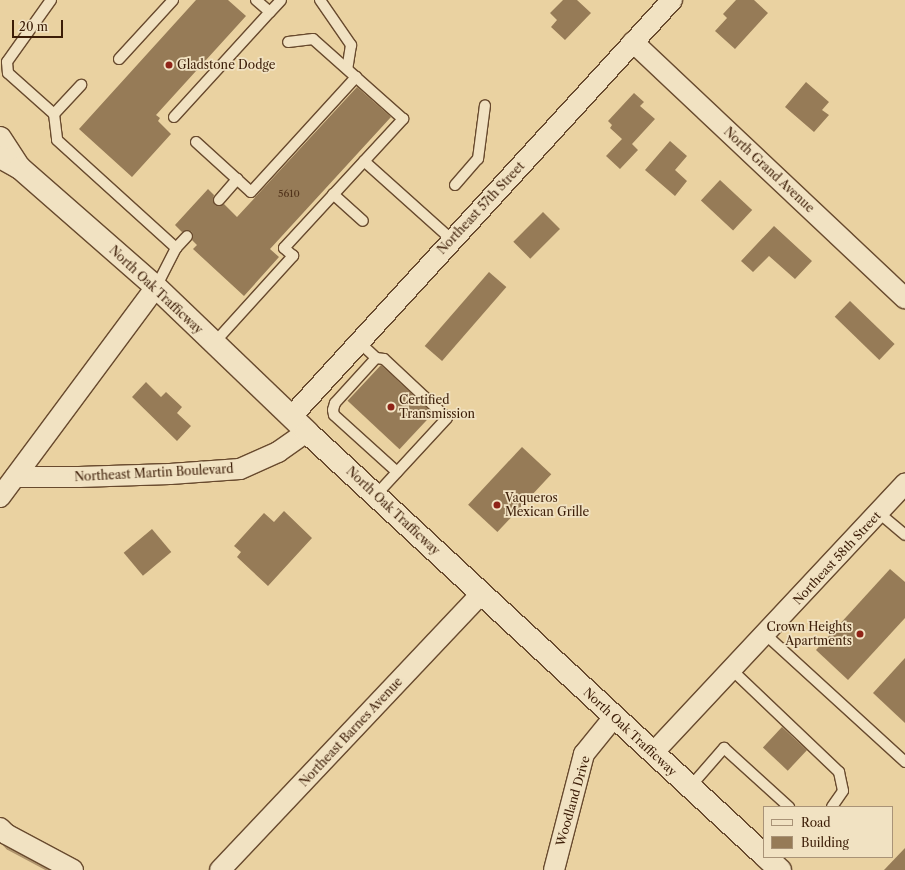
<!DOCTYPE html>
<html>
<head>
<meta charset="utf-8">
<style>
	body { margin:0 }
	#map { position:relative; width:905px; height:870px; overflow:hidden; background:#ead2a1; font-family:"Libre Caslon Text",serif }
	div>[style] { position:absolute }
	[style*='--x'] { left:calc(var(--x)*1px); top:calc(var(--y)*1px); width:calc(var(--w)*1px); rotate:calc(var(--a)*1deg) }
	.stream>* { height:5px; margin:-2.5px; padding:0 2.5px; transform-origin:2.5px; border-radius:2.5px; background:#af946d }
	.building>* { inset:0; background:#967b57; transform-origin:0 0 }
	.roads { filter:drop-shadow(1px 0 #684a2e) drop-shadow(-1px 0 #684a2e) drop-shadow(0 1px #684a2e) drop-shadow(0 -1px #684a2e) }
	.service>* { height:10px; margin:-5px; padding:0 5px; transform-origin:5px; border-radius:5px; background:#f1e2c2 }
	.minor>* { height:20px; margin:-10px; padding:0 10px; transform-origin:10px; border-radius:10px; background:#f1e2c2 }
	.secondary>* { height:22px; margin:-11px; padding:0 11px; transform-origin:11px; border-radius:11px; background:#f1e2c2 }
	.dots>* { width:11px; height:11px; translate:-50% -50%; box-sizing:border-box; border:2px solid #f1e2c2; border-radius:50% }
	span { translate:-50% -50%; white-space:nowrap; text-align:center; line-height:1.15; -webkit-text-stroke:3.5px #f1e2c2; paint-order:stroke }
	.number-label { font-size:10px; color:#52341b }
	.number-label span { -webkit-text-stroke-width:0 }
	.poi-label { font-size:12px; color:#3c1d07 }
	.left { translate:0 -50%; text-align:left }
	.right { translate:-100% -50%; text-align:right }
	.street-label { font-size:12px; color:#3c1d07 }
	.legend { position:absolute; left:763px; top:806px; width:130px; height:52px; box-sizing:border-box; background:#f1e2c2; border:1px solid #a99377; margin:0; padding:5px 7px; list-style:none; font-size:12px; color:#3c1d07 }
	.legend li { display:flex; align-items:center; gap:8px; height:20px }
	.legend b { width:20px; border:1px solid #a99377 }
	.scale { position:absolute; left:12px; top:20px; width:51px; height:18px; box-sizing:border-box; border:2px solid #3c1d07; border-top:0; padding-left:5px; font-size:12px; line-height:14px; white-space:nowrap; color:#3c1d07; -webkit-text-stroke:3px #f1e2c2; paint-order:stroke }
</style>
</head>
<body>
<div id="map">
	<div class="stream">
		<i style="--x:2;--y:841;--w:8;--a:45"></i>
		<i style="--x:8;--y:847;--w:49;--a:28.1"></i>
	</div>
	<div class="building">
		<i style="clip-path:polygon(196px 0,228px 0,246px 16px,156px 115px,160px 118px,158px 121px,171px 134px,132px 177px,79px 129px)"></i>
		<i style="clip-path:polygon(563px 0,577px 0,591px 13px,565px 40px,551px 27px,557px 20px,550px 13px)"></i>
		<i style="clip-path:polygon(736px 0,754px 0,768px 13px,735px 49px,715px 31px,727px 18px,723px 14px)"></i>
		<i style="clip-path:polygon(806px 82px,829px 102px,822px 110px,829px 115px,814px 132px,785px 107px)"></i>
		<i style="clip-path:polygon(357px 87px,391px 117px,270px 249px,279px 257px,244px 296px,193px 249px,197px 245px,192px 240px,193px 237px,192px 232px,188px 230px,182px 232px,175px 225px,208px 189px,214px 195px,213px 199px,215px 205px,218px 206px,224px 204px,237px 217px)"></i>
		<i style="clip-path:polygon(634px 93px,644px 102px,640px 106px,655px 119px,632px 144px,638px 150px,620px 169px,606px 156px,622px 139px,610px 128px,612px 125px,608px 121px)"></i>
		<i style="clip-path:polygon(670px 141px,687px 156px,675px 170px,687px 181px,675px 196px,645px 170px)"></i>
		<i style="left:720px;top:180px;width:44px;height:28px;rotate:43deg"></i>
		<i style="left:543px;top:212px;width:24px;height:42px;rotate:45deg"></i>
		<i style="clip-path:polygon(774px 226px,812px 261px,795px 279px,769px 256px,753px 272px,741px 261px)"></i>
		<i style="left:489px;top:272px;width:23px;height:98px;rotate:41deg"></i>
		<i style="left:850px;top:301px;width:62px;height:22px;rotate:44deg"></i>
		<i style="left:381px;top:365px;width:71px;height:49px;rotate:43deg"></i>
		<i style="clip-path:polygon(146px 382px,161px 397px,166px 392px,182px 407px,177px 413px,191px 426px,177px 441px,132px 397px)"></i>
		<i style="left:522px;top:447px;width:40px;height:79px;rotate:43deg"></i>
		<i style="clip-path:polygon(284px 511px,312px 538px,268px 586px,237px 557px,241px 552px,234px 546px,264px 513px,274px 522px)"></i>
		<i style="left:152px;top:529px;width:30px;height:37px;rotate:50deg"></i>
		<i style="clip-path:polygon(890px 569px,905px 582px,905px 618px,848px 680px,816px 650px)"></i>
		<i style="clip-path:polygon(905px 658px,905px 723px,873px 693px)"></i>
		<i style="left:782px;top:727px;width:34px;height:28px;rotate:43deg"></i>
		<i style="clip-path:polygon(905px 848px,905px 870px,884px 870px)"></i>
	</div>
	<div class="roads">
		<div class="service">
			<i style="--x:51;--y:0;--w:76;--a:125.4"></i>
			<i style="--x:7;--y:62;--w:11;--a:85"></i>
			<i style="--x:8;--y:73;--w:62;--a:41.7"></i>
			<i style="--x:54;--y:114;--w:26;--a:83"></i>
			<i style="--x:57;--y:140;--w:161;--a:42.2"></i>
			<i style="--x:176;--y:248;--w:44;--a:117.1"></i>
			<i style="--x:256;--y:0;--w:18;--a:41"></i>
			<i style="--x:270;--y:12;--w:16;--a:-47"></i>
			<i style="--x:320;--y:0;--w:55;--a:55.4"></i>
			<i style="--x:351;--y:45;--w:24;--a:99"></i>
			<i style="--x:119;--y:59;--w:80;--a:-47.5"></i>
			<i style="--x:54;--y:114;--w:40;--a:-47"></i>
			<i style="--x:174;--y:117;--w:142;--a:-47.6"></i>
			<i style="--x:196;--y:142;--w:74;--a:42.3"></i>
			<i style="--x:251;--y:192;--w:156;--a:-47.6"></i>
			<i style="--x:364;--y:161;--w:118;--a:41.9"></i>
			<i style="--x:455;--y:185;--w:35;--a:-49"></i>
			<i style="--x:478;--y:159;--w:54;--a:-82.6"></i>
			<i style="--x:333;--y:194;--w:40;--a:42"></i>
			<i style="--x:219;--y:200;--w:28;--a:-49"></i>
			<i style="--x:176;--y:248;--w:16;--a:-47"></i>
			<i style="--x:359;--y:342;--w:23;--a:43"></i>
			<i style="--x:376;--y:358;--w:8;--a:7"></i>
			<i style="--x:384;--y:359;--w:86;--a:43.1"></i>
			<i style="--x:447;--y:418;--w:106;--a:132.7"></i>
			<i style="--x:214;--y:343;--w:118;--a:-47.8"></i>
			<i style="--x:293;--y:256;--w:12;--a:-138"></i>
			<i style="--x:284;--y:248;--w:176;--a:-47.3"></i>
			<i style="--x:403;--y:119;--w:120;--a:-138.4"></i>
			<i style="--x:313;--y:39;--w:25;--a:173"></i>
			<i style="--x:376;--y:358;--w:61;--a:132.3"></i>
			<i style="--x:335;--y:403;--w:7;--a:106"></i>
			<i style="--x:333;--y:410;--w:5;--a:79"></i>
			<i style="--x:334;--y:415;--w:85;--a:42.1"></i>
			<i style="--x:879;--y:513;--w:34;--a:40"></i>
			<i style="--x:765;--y:634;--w:190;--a:42.4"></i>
			<i style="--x:732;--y:670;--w:148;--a:43.6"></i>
			<i style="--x:839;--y:772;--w:19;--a:78"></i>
			<i style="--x:843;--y:791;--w:19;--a:125"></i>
			<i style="--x:690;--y:787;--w:52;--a:-48.9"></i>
			<i style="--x:724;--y:748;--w:88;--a:42.2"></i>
		</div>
		<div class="minor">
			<i style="--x:633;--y:42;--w:374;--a:43.3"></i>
			<i style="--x:291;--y:417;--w:565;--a:-47.58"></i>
			<i style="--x:15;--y:477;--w:64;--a:0"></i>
			<i style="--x:79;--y:477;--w:91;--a:-1.9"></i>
			<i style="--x:170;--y:474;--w:70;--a:-4.1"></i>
			<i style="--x:240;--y:469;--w:42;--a:-24.1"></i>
			<i style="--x:278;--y:452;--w:35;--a:-35"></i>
			<i style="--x:0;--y:497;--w:262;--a:-53.4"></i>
			<i style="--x:653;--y:753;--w:369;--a:-46.9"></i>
			<i style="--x:0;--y:828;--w:8;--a:45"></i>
			<i style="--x:6;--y:834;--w:76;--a:28.2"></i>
			<i style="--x:220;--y:870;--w:380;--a:-46.6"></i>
			<i style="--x:554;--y:870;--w:120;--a:-75.5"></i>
			<i style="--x:584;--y:754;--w:48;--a:-51"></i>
		</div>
		<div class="secondary">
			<i style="--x:0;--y:138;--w:35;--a:57"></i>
			<i style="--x:0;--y:157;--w:23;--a:29"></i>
			<i style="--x:20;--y:168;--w:181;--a:41.2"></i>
			<i style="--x:156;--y:287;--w:209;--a:43.8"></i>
			<i style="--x:307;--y:432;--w:623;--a:42.79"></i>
			<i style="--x:766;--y:857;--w:19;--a:43"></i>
		</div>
	</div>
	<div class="dots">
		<i style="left:169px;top:65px;background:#8f2418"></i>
		<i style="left:391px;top:407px;background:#8f2418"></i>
		<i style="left:497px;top:505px;background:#8f2418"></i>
		<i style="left:860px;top:634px;background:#8f2418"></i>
	</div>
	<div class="number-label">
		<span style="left:289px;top:194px">5610</span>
	</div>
	<div class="poi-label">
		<span class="left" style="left:177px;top:65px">Gladstone Dodge</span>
		<span class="left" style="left:399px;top:407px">Certified<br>Transmission</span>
		<span class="left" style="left:505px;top:505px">Vaqueros<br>Mexican Grille</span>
		<span class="right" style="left:852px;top:634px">Crown Heights<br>Apartments</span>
	</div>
	<div class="street-label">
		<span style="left:769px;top:170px;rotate:43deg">North Grand Avenue</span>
		<span style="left:481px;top:208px;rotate:-47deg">Northeast 57th Street</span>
		<span style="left:156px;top:290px;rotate:43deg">North Oak Trafficway</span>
		<span style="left:154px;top:473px;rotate:-3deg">Northeast Martin Boulevard</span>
		<span style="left:393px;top:511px;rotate:43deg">North Oak Trafficway</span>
		<span style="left:837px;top:558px;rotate:-47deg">Northeast 58th Street</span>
		<span style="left:351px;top:732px;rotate:-47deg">Northeast Barnes Avenue</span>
		<span style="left:630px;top:732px;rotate:43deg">North Oak Trafficway</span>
		<span style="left:573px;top:801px;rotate:-74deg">Woodland Drive</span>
	</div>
	<ul class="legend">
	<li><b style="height:5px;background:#f1e2c2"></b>Road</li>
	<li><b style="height:11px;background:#967b57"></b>Building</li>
	</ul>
	<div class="scale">20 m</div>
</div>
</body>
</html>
